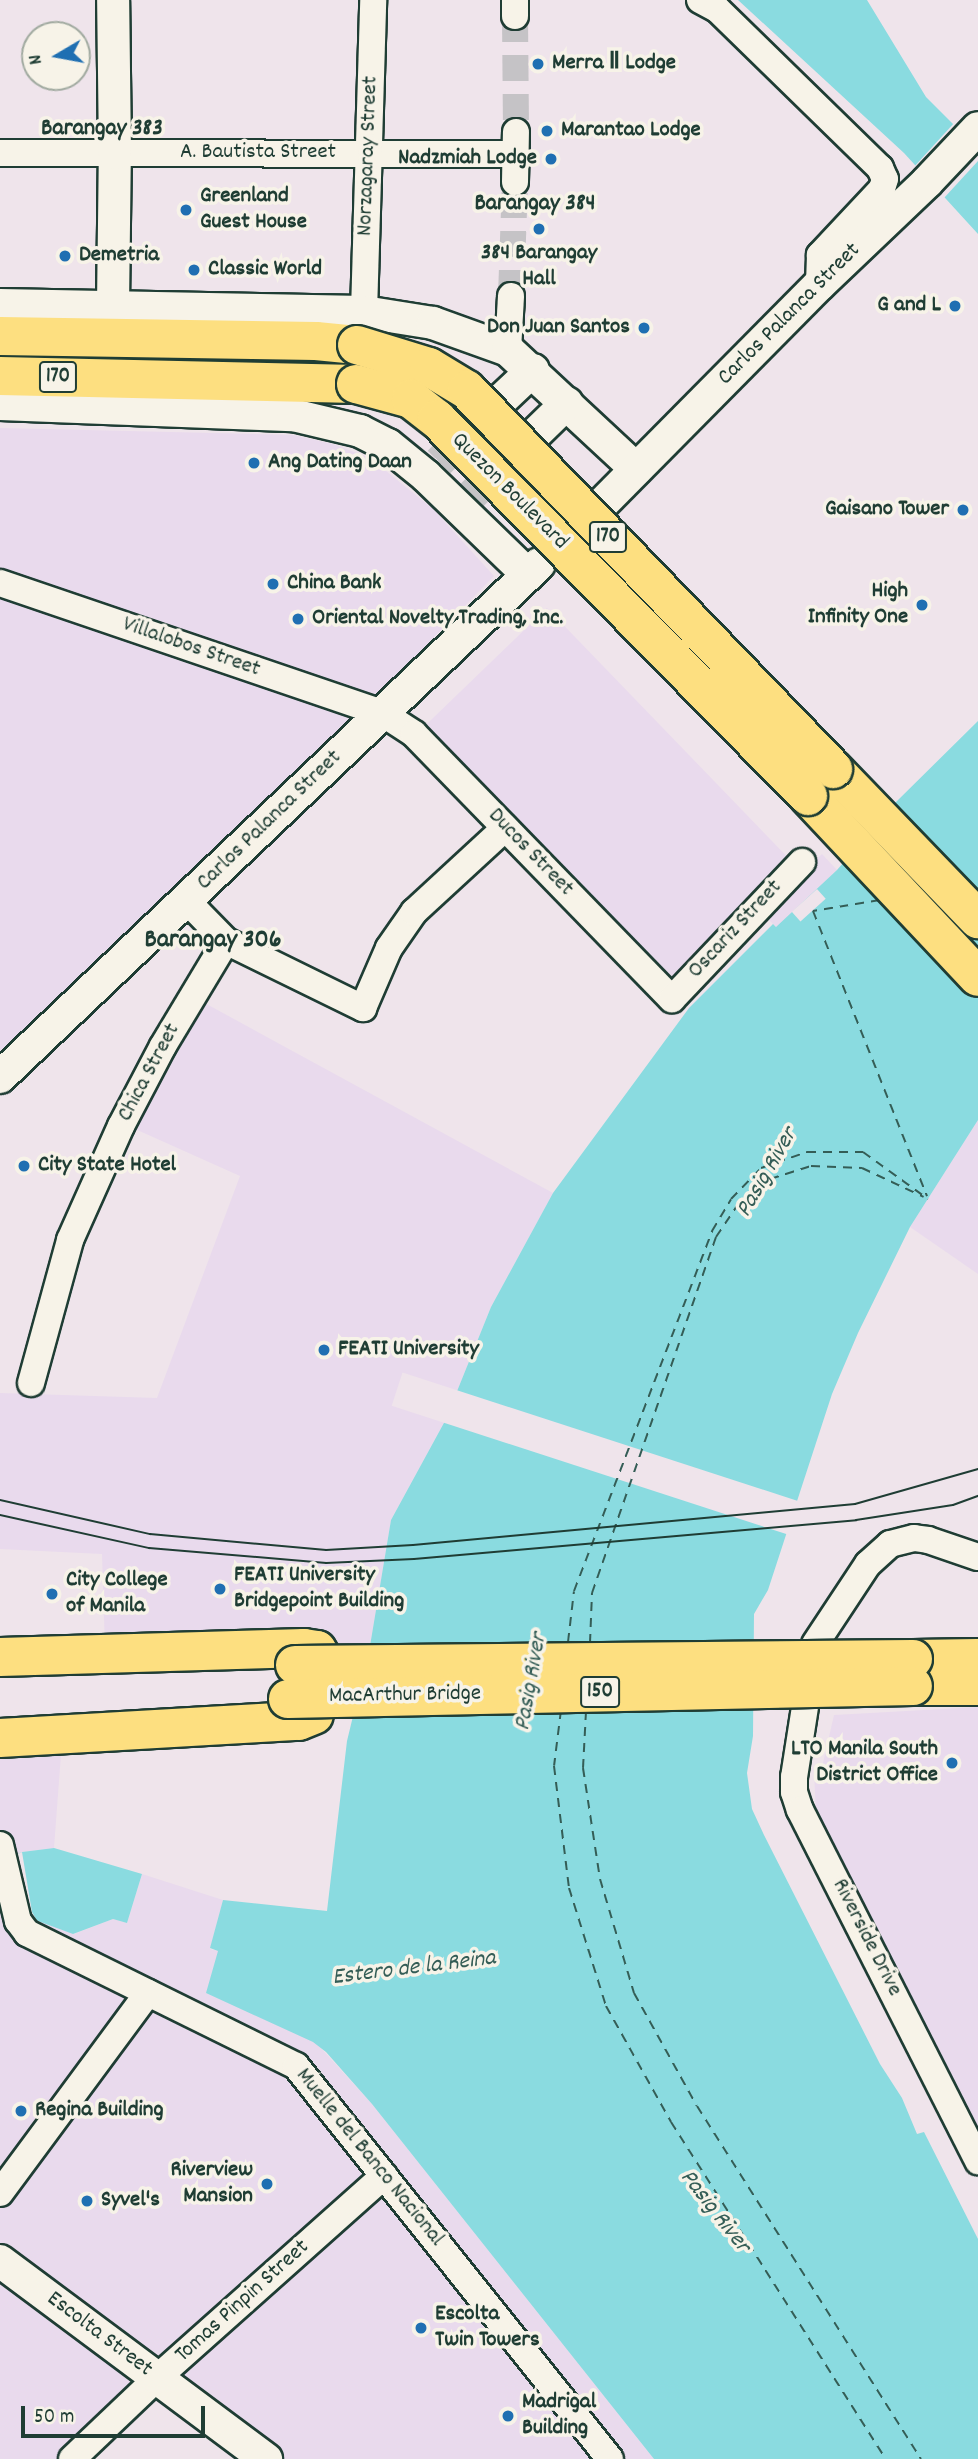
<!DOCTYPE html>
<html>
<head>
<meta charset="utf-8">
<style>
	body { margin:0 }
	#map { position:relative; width:978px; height:2459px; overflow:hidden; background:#efe4eb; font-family:Dekko,sans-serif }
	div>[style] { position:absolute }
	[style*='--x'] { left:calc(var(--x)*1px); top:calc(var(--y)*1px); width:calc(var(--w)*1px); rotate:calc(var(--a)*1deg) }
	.built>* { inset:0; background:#e9daed; transform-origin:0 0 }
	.water>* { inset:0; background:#8adbe0 }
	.pier>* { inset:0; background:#efe4eb; transform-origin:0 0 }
	.ferry>* { height:2px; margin-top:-1px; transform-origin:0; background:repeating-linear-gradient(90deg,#345d56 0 9px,transparent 0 16px) }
	.minor-tunnel>* { height:26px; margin-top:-13px; transform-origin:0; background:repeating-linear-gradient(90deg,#c5c3c6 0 26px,transparent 0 39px) }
	.tertiary-tunnel>* { height:32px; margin-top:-16px; transform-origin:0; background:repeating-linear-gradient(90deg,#c5c3c6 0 32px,transparent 0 48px) }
	.roads { filter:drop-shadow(2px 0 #1f3d34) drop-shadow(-2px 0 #1f3d34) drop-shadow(0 2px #1f3d34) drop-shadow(0 -2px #1f3d34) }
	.minor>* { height:26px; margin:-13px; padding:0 13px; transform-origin:13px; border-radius:13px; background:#f7f3e8 }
	.tertiary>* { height:32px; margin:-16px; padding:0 16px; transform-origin:16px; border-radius:16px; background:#f7f3e8 }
	.primary>* { height:38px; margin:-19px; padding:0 19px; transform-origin:19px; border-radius:19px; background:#fddf80 }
	.tram>* { height:2px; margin:-1px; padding:0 1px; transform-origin:1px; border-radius:1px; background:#1f3d34 }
	.bridges { filter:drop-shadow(2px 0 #1f3d34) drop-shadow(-2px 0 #1f3d34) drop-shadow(0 2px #1f3d34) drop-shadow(0 -2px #1f3d34) }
	.primary-bridge>* { height:38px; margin:-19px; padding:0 19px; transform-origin:19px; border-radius:19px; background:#fddf80 }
	.dots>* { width:19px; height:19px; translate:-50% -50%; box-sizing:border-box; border:4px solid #f7f3e8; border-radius:50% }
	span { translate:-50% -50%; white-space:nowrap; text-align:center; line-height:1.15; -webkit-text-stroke:7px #f7f3e8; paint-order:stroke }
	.shield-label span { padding:2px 5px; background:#f7f3e8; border:2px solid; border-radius:5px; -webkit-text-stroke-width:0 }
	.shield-label { font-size:21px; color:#1f3d34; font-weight:700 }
	.poi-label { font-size:23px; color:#1f3d34; font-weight:700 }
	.left { translate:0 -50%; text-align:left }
	.right { translate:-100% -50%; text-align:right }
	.street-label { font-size:23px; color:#1f3d34 }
	.neighbourhood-label { font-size:24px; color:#1f3d34; font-weight:700 }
	.water-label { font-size:24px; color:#345d56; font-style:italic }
	.quarter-label { font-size:26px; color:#1f3d34; font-weight:700 }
	.north { position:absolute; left:21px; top:21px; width:70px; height:70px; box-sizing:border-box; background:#f7f3e8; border:2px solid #a1aaa0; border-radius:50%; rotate:260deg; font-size:19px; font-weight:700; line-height:28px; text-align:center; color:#1f3d34 }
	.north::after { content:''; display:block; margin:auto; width:24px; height:32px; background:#1f6fb2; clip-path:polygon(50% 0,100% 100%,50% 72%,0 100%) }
	.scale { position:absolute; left:21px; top:2406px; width:184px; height:32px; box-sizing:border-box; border:4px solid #1f3d34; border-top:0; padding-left:9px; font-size:21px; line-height:24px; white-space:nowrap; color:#1f3d34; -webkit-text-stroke:5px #f7f3e8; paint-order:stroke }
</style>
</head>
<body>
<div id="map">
	<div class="built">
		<i style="clip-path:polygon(0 428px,293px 435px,333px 444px,370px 458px,433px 509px,494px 576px,208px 868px,0 1051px)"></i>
		<i style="left:547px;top:608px;width:353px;height:171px;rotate:46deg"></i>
		<i style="clip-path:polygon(822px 854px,837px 870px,817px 889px,826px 899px,776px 927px,760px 911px)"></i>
		<i style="clip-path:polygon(201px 1001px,553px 1193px,491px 1307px,445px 1421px,391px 1520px,370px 1646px,105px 1649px,102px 1554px,0 1549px,0 1393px,157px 1398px,240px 1176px,135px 1129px)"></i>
		<i style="clip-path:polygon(978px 1120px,978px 1274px,910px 1227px)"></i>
		<i style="clip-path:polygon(978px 1707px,978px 2141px,816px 1816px,814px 1770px,823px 1763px,834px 1715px)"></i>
		<i style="clip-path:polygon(62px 1741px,54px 1848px,22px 1852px,0 1863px,0 1743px)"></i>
		<i style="clip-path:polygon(142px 1874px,223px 1900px,210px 1949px,218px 1951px,320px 2047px,372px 2104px,654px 2459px,266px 2459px,157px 2379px,72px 2459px,0 2459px,0 1907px,74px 1934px,113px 1919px,127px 1923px)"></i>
	</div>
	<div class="water">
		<i style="clip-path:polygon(738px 0,867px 0,926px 97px,978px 149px,978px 234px,904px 153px)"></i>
		<i style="clip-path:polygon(978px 721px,978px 1120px,910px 1227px,858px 1333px,832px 1394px,768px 1590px,754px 1614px,753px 1736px,747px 1773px,752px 1809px,764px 1835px,880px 2064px,902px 2098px,917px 2134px,924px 2132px,978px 2239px,978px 2459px,654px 2459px,372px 2104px,326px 2052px,313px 2042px,206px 1993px,218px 1951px,210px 1948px,223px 1900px,327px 1911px,347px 1741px,370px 1646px,391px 1520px,445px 1421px,491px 1307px,553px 1193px,689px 1008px,773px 924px,776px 927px,837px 870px,896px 802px)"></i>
		<i style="clip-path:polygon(54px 1848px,142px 1874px,127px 1923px,113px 1919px,73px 1934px,0 1907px,0 1863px,22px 1852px)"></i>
	</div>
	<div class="pier">
		<i style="clip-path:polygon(955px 122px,978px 144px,978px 161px,944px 198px,913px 168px)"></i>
		<i style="left:817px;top:889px;width:13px;height:34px;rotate:48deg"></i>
		<i style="left:801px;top:1502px;width:35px;height:419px;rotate:108deg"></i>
		<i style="clip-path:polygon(22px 1852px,32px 1912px,36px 1919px,0 1907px,0 1863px)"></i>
	</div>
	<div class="ferry">
		<i style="--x:880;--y:900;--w:68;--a:170.7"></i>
		<i style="--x:813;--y:911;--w:307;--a:68.2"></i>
		<i style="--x:568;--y:1642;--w:51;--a:-83.3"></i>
		<i style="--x:574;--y:1591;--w:386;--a:-69"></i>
		<i style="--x:712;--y:1231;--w:37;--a:-59"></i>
		<i style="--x:731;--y:1199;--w:43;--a:-45.9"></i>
		<i style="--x:761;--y:1168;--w:49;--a:-19.2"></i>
		<i style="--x:807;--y:1152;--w:56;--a:0"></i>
		<i style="--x:863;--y:1152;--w:80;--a:35.9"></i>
		<i style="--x:590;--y:1643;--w:50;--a:-87.7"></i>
		<i style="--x:592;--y:1593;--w:377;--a:-70.8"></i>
		<i style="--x:716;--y:1237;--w:40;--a:-56"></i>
		<i style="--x:738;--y:1204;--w:41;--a:-38"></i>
		<i style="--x:770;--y:1179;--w:43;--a:-17.6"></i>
		<i style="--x:811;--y:1166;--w:51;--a:2.2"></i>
		<i style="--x:862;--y:1168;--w:68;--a:25.1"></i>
		<i style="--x:561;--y:1710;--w:56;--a:97.1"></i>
		<i style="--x:554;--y:1766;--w:123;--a:83"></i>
		<i style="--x:569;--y:1888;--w:124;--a:72.6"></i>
		<i style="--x:606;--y:2006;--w:133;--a:60.7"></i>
		<i style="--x:671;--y:2122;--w:400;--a:57.5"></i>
		<i style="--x:586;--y:1711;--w:57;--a:93"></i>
		<i style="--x:583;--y:1768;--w:112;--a:81.3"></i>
		<i style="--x:600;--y:1879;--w:119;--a:73.4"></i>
		<i style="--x:634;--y:1993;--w:129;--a:60.9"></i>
		<i style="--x:697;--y:2106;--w:418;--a:57.6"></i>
	</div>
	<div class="minor-tunnel">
		<i style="--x:515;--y:16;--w:116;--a:89.5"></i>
		<i style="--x:511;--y:296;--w:114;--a:-88"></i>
	</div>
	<div class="tertiary-tunnel">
		<i style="--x:439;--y:462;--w:83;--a:-45"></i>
		<i style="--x:471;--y:496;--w:54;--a:-44.3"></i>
	</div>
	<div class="roads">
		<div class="minor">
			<i style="--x:515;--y:0;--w:16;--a:90"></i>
			<i style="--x:700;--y:0;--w:19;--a:28"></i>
			<i style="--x:717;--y:9;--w:228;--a:44.3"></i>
			<i style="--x:880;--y:168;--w:12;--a:66"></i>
			<i style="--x:885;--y:179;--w:10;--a:107"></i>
			<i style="--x:882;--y:189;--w:91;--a:133.2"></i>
			<i style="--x:820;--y:255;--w:30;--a:92"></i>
			<i style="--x:0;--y:153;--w:516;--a:0.11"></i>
			<i style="--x:515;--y:182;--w:50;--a:-88.9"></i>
			<i style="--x:364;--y:312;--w:312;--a:-88.3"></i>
			<i style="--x:508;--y:350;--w:54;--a:-86.8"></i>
			<i style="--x:0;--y:583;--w:404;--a:18.8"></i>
			<i style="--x:382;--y:713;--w:38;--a:33"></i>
			<i style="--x:414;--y:734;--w:370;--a:45.8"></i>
			<i style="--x:672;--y:999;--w:189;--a:-46.5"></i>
			<i style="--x:187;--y:901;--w:56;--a:45.7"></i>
			<i style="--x:226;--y:941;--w:153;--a:26.1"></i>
			<i style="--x:363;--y:1008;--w:65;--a:-66.6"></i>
			<i style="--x:389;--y:948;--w:44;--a:-55.2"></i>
			<i style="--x:414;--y:912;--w:124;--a:-42.7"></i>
			<i style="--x:31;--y:1383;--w:148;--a:-74.7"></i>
			<i style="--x:70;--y:1240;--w:125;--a:-65.9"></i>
			<i style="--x:121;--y:1126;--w:90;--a:-62.3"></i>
			<i style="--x:163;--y:1046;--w:122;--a:-59"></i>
			<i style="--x:815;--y:1644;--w:96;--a:-56.5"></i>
			<i style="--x:868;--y:1564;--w:30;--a:-42"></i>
			<i style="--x:890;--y:1544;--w:25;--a:-14"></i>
			<i style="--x:914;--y:1538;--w:14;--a:8"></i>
			<i style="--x:928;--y:1540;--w:53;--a:18.8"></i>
			<i style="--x:805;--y:1707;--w:71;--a:98.9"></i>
			<i style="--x:794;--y:1777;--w:15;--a:90"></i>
			<i style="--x:794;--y:1792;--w:19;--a:72"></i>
			<i style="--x:800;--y:1810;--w:394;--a:63.1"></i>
			<i style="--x:0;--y:1845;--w:78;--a:76.7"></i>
			<i style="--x:18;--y:1921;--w:15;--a:53"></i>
			<i style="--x:27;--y:1933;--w:300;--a:26.3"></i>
			<i style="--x:296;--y:2066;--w:503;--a:51.38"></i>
			<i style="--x:0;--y:2193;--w:249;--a:-53.5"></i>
			<i style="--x:72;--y:2459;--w:117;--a:-43.6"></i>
			<i style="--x:157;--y:2378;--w:304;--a:-41.7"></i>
		</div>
		<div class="tertiary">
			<i style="--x:0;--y:305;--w:364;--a:1.1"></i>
			<i style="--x:364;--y:312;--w:70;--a:9.1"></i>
			<i style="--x:433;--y:323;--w:80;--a:19.8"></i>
			<i style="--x:508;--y:350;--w:175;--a:42.9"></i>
			<i style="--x:113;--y:306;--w:153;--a:-89.3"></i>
			<i style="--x:115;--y:153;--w:153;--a:-90.7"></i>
			<i style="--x:498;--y:403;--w:48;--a:-43.3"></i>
			<i style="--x:0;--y:404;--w:293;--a:2.2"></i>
			<i style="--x:293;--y:415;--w:69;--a:13.4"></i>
			<i style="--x:360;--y:431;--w:31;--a:27"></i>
			<i style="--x:388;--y:445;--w:49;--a:39.2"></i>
			<i style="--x:426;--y:476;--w:142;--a:44.1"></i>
			<i style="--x:531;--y:438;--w:50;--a:-44.2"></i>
			<i style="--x:603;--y:503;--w:307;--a:-45.3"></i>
			<i style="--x:819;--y:285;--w:149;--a:-43.6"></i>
			<i style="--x:927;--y:182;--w:74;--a:-46.6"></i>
			<i style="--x:0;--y:1077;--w:744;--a:-43.58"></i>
			<i style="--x:0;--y:2261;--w:332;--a:36.7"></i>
		</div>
		<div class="primary">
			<i style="--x:0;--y:336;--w:316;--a:0.9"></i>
			<i style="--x:316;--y:341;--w:41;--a:5.6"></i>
			<i style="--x:0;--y:376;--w:356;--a:1.3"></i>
			<i style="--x:833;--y:769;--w:209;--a:46"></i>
			<i style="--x:808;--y:796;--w:248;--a:46.8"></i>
			<i style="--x:0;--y:1657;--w:304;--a:-1.7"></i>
			<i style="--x:304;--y:1648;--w:13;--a:9"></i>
			<i style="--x:317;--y:1650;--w:6;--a:59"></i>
			<i style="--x:913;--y:1659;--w:65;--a:-0.9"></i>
			<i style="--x:913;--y:1686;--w:65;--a:0"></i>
			<i style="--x:0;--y:1738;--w:299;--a:-3.3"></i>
			<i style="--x:299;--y:1721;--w:16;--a:-22"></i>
		</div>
	</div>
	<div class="tram">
		<i style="--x:0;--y:1500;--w:154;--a:12.8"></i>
		<i style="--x:150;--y:1534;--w:177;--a:5.2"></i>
		<i style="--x:326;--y:1550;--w:87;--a:-3.3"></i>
		<i style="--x:413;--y:1545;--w:444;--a:-5.3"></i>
		<i style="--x:855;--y:1504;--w:128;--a:-15.9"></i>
		<i style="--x:0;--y:1515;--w:153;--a:12.5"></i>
		<i style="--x:149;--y:1548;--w:178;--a:4.8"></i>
		<i style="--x:326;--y:1563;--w:88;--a:-2.6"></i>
		<i style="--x:414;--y:1559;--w:444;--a:-5"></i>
		<i style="--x:856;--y:1520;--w:98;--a:-8.8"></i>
		<i style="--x:953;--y:1505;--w:27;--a:-20"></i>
	</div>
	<div class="bridges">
		<div class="primary-bridge">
			<i style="--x:357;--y:345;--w:75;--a:17"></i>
			<i style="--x:429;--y:367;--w:44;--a:31.2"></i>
			<i style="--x:467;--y:390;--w:527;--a:46"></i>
			<i style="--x:356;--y:384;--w:57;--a:15.3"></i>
			<i style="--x:411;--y:399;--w:33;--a:38"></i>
			<i style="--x:437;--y:419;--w:529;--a:45.46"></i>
			<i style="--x:295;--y:1665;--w:618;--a:-0.56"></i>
			<i style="--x:288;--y:1699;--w:625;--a:-1.19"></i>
		</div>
	</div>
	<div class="dots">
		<i style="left:538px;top:64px;background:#1f6fb2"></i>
		<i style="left:547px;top:131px;background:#1f6fb2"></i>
		<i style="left:551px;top:159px;background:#1f6fb2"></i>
		<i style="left:186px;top:210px;background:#1f6fb2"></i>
		<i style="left:539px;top:229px;background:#1f6fb2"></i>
		<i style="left:65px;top:256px;background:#1f6fb2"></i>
		<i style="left:194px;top:270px;background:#1f6fb2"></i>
		<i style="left:955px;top:306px;background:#1f6fb2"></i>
		<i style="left:644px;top:328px;background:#1f6fb2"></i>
		<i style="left:254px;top:463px;background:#1f6fb2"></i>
		<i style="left:963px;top:510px;background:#1f6fb2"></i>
		<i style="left:273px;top:584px;background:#1f6fb2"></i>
		<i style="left:922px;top:605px;background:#1f6fb2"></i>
		<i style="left:298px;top:619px;background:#1f6fb2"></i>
		<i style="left:24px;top:1166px;background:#1f6fb2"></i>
		<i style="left:324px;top:1350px;background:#1f6fb2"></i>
		<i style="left:220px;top:1589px;background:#1f6fb2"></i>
		<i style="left:52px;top:1594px;background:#1f6fb2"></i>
		<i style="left:952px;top:1763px;background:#1f6fb2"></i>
		<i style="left:21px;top:2111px;background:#1f6fb2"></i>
		<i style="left:267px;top:2184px;background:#1f6fb2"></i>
		<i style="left:87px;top:2201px;background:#1f6fb2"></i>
		<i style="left:421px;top:2328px;background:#1f6fb2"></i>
		<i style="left:508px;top:2416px;background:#1f6fb2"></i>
	</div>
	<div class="shield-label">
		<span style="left:58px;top:377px">170</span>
		<span style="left:608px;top:537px">170</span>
		<span style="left:600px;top:1692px">150</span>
	</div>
	<div class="poi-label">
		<span class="left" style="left:552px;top:64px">Merra Ⅱ Lodge</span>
		<span class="left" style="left:561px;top:131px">Marantao Lodge</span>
		<span class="right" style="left:537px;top:159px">Nadzmiah Lodge</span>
		<span class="left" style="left:200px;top:210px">Greenland<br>Guest House</span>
		<span style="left:539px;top:267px">384 Barangay<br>Hall</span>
		<span class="left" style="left:79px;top:256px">Demetria</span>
		<span class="left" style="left:208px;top:270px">Classic World</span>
		<span class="right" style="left:941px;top:306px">G and L</span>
		<span class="right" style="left:630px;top:328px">Don Juan Santos</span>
		<span class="left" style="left:268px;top:463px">Ang Dating Daan</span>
		<span class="right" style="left:949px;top:510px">Gaisano Tower</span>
		<span class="left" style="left:287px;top:584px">China Bank</span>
		<span class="right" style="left:908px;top:605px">High<br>Infinity One</span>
		<span class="left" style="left:312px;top:619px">Oriental Novelty Trading, Inc.</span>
		<span class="left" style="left:38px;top:1166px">City State Hotel</span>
		<span class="left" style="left:338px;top:1350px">FEATI University</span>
		<span class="left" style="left:234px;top:1589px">FEATI University<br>Bridgepoint Building</span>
		<span class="left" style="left:66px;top:1594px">City College<br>of Manila</span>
		<span class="right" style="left:938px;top:1763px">LTO Manila South<br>District Office</span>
		<span class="left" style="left:35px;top:2111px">Regina Building</span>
		<span class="right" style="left:253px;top:2184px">Riverview<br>Mansion</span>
		<span class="left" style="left:101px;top:2201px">Syvel's</span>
		<span class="left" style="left:435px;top:2328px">Escolta<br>Twin Towers</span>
		<span class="left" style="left:522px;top:2416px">Madrigal<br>Building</span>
	</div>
	<div class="street-label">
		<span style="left:258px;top:153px">A. Bautista Street</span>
		<span style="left:369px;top:156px;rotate:-88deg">Norzagaray Street</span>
		<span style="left:790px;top:315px;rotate:-45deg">Carlos Palanca Street</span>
		<span style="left:509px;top:492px;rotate:45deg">Quezon Boulevard</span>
		<span style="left:191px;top:648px;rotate:19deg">Villalobos Street</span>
		<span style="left:270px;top:821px;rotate:-44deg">Carlos Palanca Street</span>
		<span style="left:530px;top:853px;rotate:46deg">Ducos Street</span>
		<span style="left:736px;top:930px;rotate:-47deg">Oscariz Street</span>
		<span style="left:150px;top:1073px;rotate:-62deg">Chica Street</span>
		<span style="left:405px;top:1696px;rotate:-1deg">MacArthur Bridge</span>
		<span style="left:866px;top:1938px;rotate:63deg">Riverside Drive</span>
		<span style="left:369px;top:2158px;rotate:51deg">Muelle del Banco Nacional</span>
		<span style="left:243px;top:2302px;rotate:-42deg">Tomas Pinpin Street</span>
		<span style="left:99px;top:2335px;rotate:37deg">Escolta Street</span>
	</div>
	<div class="neighbourhood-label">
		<span style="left:102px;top:130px">Barangay 383</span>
		<span style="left:535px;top:205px">Barangay 384</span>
	</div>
	<div class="water-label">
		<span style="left:768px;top:1173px;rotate:-60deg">Pasig River</span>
		<span style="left:532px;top:1682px;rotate:-80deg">Pasig River</span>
		<span style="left:414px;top:1969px;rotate:-7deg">Estero de la Reina</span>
		<span style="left:714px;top:2212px;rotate:52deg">Pasig River</span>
	</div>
	<div class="quarter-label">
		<span style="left:213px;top:941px">Barangay 306</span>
	</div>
	<div class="north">N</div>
	<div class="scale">50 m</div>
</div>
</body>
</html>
